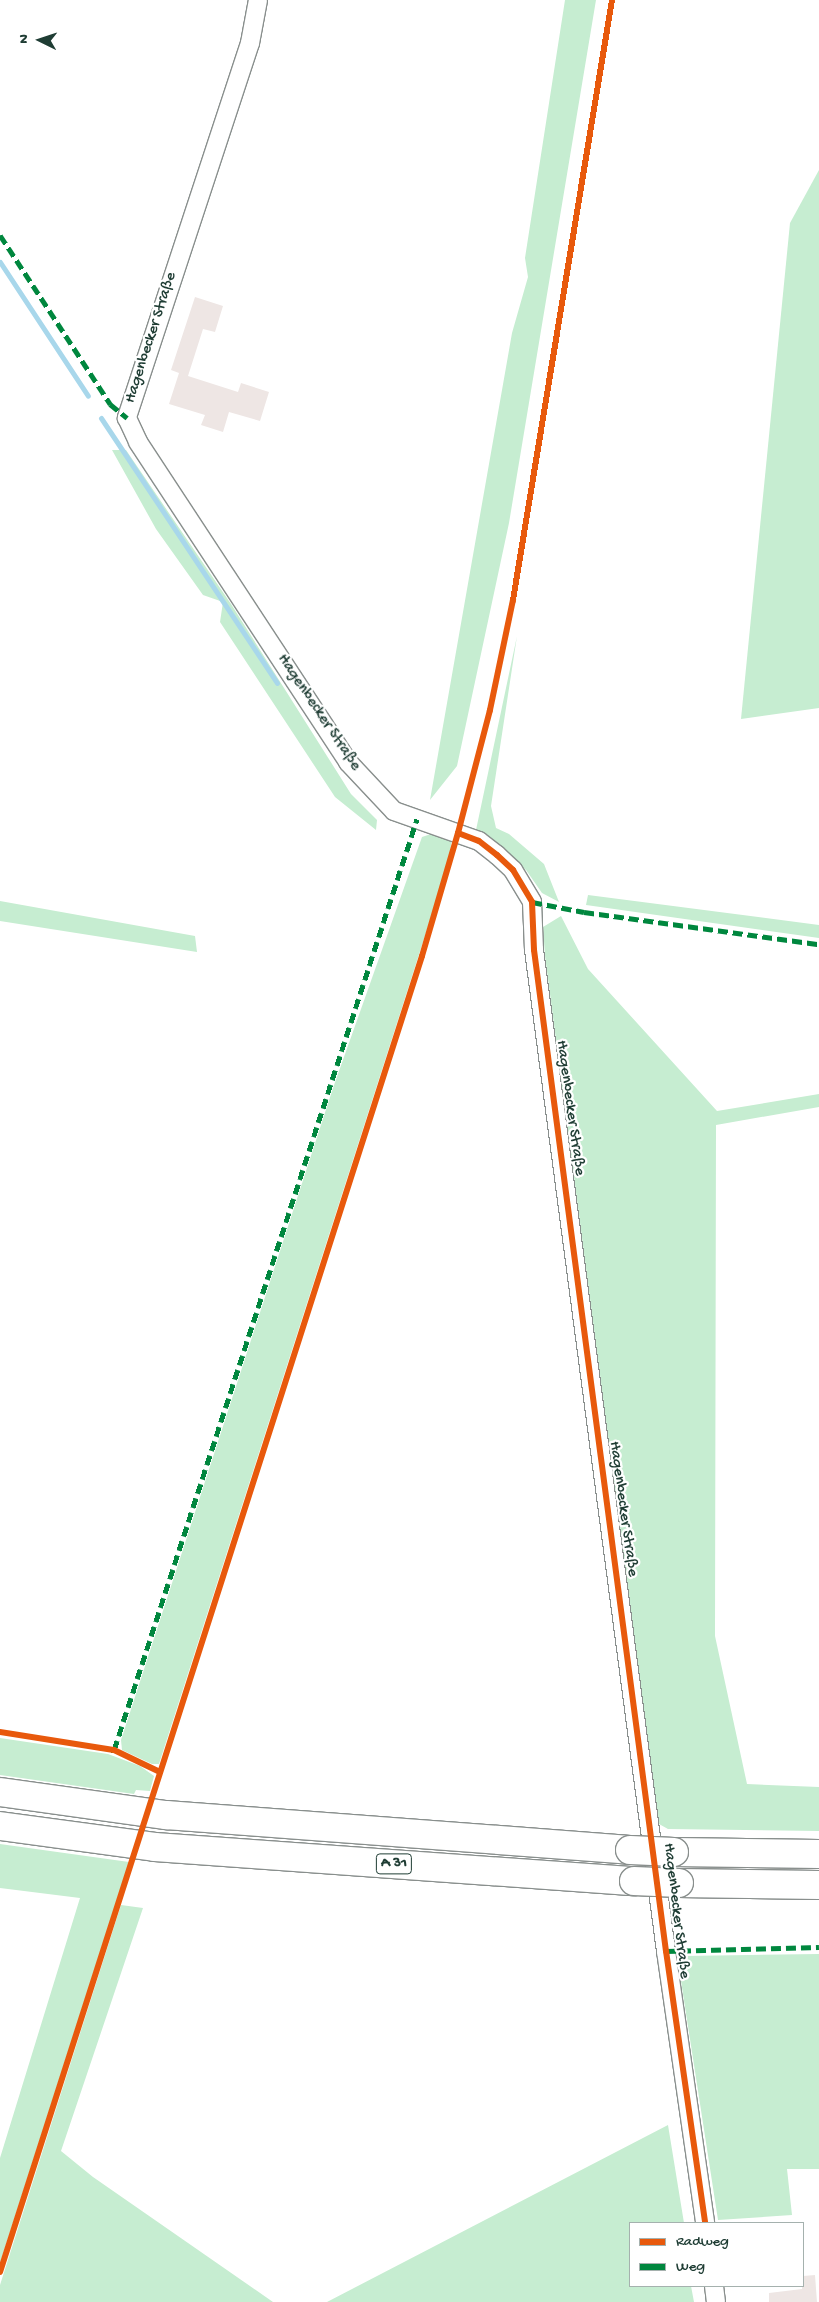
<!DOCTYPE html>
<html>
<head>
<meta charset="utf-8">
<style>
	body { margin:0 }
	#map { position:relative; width:819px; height:2302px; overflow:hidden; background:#fff; font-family:"Gochi Hand",sans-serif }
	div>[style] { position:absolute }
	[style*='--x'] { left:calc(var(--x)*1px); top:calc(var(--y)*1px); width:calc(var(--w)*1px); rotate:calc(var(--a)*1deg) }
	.green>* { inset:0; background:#c6edd1 }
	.stream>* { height:5px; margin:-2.5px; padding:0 2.5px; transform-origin:2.5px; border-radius:2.5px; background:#a8d7eb }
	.building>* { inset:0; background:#eee6e4 }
	.path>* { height:3px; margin-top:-1.5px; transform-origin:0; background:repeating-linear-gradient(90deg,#b6b9b8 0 4px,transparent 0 8px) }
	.roads { filter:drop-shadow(1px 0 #898f8d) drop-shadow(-1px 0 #898f8d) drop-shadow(0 1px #898f8d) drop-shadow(0 -1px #898f8d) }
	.street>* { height:18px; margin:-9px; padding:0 9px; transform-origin:9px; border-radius:9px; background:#fff }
	.highway>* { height:28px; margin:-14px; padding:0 14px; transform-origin:14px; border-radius:14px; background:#fff }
	.bridges { filter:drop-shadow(1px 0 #898f8d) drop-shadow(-1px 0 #898f8d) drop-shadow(0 1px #898f8d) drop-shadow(0 -1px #898f8d) }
	.highway-bridge>* { height:28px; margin:-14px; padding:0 14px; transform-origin:14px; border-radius:14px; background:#fff }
	.quiet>* { height:5px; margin-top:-2.5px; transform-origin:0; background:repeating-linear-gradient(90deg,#00873e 0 10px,transparent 0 15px) }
	.cycleway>* { height:6px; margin:-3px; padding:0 3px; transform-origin:3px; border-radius:3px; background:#e8590c }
	span { translate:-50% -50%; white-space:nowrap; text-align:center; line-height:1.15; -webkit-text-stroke:4.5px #fff; paint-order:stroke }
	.shield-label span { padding:1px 4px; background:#fff; border:1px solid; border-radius:4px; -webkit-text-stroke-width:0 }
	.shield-label { font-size:15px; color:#1f3d34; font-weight:700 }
	.street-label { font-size:16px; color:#1f3d34 }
	.legend { position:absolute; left:629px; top:2222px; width:175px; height:65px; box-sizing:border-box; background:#fff; border:1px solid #a5b1ae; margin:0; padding:6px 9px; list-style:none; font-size:15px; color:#1f3d34 }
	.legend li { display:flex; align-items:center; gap:10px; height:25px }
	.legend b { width:25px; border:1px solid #a5b1ae }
	.north { position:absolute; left:15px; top:15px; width:50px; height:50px; -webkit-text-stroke:4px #fff; paint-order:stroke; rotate:274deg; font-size:14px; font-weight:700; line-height:20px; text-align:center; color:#1f3d34 }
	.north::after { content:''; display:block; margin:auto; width:18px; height:22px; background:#1f3d34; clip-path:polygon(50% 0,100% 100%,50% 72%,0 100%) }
</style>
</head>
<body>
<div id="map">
	<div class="green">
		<i style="clip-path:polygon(565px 0,596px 0,509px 523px,457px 766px,430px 800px,512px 333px,528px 277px,525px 258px)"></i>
		<i style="clip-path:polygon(819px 170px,819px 708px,741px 719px,790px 223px)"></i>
		<i style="clip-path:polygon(112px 450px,126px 450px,231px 604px,351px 794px,377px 820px,376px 830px,335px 797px,220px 622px,223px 602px,203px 595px,156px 529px)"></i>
		<i style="clip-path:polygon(517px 636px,491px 806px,496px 828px,509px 834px,544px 864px,559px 902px,542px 893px,526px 870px,476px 830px)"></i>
		<i style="clip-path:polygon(437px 832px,452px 837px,449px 861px,159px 1764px,152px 1764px,122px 1750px,121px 1740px,333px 1088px,422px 837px)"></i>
		<i style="clip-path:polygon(588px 895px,819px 925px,819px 938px,586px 905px)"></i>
		<i style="clip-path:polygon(0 901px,195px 936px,197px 952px,0 921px)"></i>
		<i style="clip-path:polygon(561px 916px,588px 969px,717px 1111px,819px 1094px,819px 1107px,716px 1125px,715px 1636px,747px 1784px,819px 1787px,819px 1831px,668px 1829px,659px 1824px,545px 956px,543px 927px)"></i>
		<i style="clip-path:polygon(0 1738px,108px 1754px,140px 1766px,154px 1776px,150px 1791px,136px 1790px,134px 1794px,0 1775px)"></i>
		<i style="clip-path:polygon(0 1844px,129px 1862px,0 2263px,0 2158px,80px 1898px,0 1888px)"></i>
		<i style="clip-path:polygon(121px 1905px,143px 1908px,61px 2151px,93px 2177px,273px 2302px,0 2302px,0 2285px)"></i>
		<i style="clip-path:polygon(819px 1954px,819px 2169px,787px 2169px,792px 2215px,718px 2220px,679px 1968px,684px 1956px)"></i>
		<i style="clip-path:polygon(668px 2125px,684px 2223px,630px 2223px,630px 2286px,691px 2286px,694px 2302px,327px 2302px)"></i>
	</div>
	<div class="stream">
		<i style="--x:0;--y:262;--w:160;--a:56.7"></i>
		<i style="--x:101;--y:418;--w:318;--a:56.4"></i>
	</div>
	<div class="building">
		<i style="clip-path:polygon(195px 297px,223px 306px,215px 332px,203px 329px,188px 376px,238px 392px,241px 383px,269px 392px,260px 421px,229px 412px,223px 432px,201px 425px,205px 415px,169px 404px,179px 373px,171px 370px)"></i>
		<i style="clip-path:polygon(815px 2275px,817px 2302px,769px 2302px,769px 2293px,802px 2289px,803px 2276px)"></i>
	</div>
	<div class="path">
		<i style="--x:114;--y:1750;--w:51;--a:25.6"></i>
	</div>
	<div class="roads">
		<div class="street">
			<i style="--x:258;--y:0;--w:44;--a:100.5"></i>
			<i style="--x:250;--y:43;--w:395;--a:108.2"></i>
			<i style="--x:127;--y:418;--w:26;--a:65"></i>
			<i style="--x:138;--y:442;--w:383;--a:56.7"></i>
			<i style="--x:348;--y:762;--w:67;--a:46.8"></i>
			<i style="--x:394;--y:811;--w:90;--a:19.4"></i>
			<i style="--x:479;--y:841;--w:23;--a:38"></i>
			<i style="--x:497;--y:855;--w:22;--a:43"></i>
			<i style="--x:513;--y:870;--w:37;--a:59"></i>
			<i style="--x:532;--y:902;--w:48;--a:87.6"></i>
			<i style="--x:534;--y:950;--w:1010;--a:82.49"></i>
			<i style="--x:666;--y:1951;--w:275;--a:81.8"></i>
			<i style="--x:714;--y:2286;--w:16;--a:83"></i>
		</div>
		<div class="highway">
			<i style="--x:0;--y:1792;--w:168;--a:7.9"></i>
			<i style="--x:166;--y:1815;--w:465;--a:4.3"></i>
			<i style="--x:0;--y:1826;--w:156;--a:7.7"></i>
			<i style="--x:155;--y:1847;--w:480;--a:4.1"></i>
			<i style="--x:674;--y:1852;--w:145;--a:0.8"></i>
			<i style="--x:679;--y:1883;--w:140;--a:0.8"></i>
		</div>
	</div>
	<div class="bridges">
		<div class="highway-bridge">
			<i style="--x:630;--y:1850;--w:44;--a:2.6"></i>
			<i style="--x:634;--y:1881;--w:45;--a:2.5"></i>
		</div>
	</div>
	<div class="quiet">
		<i style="--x:0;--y:235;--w:202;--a:56.9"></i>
		<i style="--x:110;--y:404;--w:22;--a:39"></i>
		<i style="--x:532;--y:902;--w:53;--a:10.9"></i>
		<i style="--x:584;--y:912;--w:237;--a:7.8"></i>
		<i style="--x:111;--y:1750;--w:3;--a:0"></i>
		<i style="--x:114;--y:1750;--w:979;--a:-71.97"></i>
		<i style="--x:666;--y:1951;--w:153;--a:-1.5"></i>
	</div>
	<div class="cycleway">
		<i style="--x:458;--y:833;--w:22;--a:21"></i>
		<i style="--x:479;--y:841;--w:23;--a:38"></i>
		<i style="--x:497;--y:855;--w:22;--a:43"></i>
		<i style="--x:513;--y:870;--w:37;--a:59"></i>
		<i style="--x:532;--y:902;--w:48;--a:87.6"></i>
		<i style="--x:534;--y:950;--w:1010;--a:82.49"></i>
		<i style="--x:666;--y:1951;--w:275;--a:81.8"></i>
		<i style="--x:0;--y:1732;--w:115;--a:9"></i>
		<i style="--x:114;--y:1750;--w:51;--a:25.6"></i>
		<i style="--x:0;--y:2272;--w:1382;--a:-72.22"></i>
		<i style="--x:422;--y:956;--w:128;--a:-73.7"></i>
		<i style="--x:458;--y:833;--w:127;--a:-75.4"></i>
		<i style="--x:490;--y:710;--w:112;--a:-78.2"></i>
		<i style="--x:513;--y:600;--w:608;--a:-80.63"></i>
	</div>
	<div class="shield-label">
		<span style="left:394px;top:1864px">A 31</span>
	</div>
	<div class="street-label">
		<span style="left:152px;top:338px;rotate:-72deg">Hagenbecker Straße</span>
		<span style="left:318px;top:713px;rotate:56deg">Hagenbecker Straße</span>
		<span style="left:569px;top:1108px;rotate:82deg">Hagenbecker Straße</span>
		<span style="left:622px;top:1509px;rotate:82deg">Hagenbecker Straße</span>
		<span style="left:675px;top:1911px;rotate:83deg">Hagenbecker Straße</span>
	</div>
	<ul class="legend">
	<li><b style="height:6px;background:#e8590c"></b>Radweg</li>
	<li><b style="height:6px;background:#00873e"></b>Weg</li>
	</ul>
	<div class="north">N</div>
</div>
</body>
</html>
